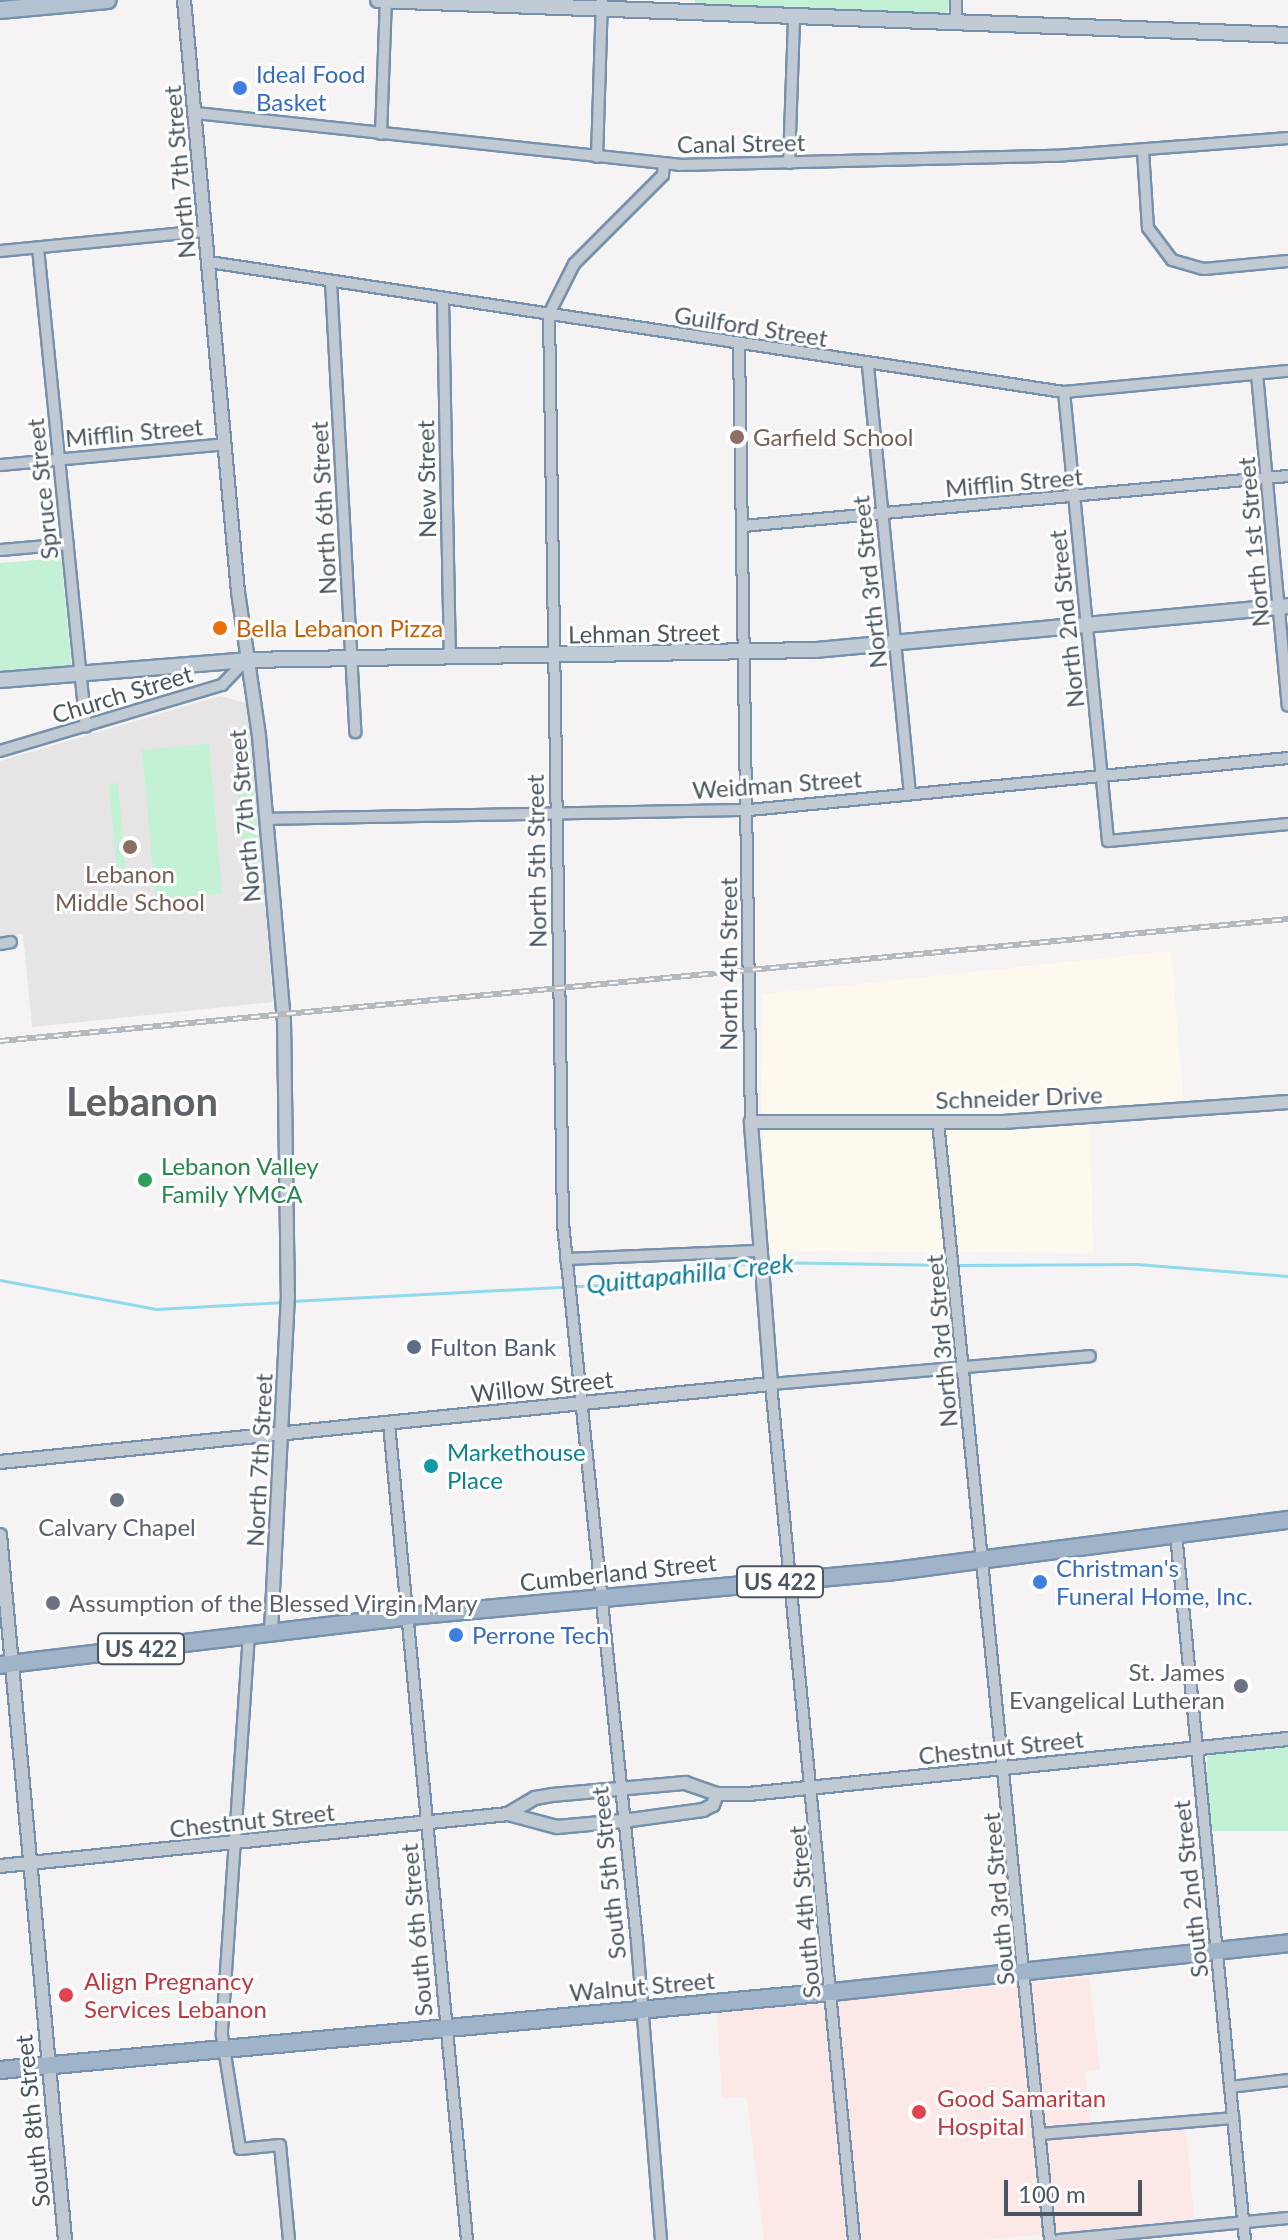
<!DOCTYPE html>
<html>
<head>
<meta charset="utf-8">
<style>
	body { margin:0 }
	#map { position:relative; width:1288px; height:2240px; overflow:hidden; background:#f5f3f3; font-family:Lato,sans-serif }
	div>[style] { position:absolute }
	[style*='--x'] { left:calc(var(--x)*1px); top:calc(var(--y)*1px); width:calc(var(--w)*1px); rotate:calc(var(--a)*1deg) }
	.commercial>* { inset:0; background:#fdf9ef }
	.education>* { inset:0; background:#e6e4e5 }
	.medical>* { inset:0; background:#fce8e6 }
	.green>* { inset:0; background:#c3f1d5; transform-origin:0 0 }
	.stream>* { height:3px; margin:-1.5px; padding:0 1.5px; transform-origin:1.5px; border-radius:1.5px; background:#90daee }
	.roads { filter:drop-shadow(2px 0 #7690ad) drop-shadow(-2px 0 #7690ad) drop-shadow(0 2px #7690ad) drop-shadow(0 -2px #7690ad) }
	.minor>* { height:10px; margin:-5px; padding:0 5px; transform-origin:5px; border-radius:5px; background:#c1cad2 }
	.tertiary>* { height:12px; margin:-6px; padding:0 6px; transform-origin:6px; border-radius:6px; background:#c1cad2 }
	.secondary>* { height:14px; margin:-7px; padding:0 7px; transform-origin:7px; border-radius:7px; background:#c1cbd6 }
	.primary>* { height:16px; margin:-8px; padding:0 8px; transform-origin:8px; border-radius:8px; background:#b3c2d1 }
	.trunk>* { height:16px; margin:-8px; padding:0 8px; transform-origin:8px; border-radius:8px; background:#9fb4c9 }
	.rail>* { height:6px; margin-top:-3px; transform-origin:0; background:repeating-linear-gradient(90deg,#fff 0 9px,#b5b8bd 0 18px); box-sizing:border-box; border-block:2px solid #b5b8bd }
	.dots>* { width:22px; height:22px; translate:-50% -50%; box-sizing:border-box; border:4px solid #fff; border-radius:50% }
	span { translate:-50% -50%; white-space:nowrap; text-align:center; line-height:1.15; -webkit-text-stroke:6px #fff; paint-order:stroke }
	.shield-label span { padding:2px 6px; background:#fff; border:2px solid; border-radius:6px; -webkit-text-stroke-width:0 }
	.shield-label { font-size:22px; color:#4a5661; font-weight:700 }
	.shop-label { font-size:24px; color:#366cbe }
	.left { translate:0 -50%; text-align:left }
	.street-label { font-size:24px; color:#4a5661 }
	.education-label { font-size:24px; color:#785e54 }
	.food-label { font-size:24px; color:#c56008 }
	.leisure-label { font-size:24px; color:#27864d }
	.service-label { font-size:24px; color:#4e5e75 }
	.culture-label { font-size:24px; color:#0d838f }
	.worship-label { font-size:24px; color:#5b616d }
	.right { translate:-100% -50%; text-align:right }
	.health-label { font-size:24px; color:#be3a42 }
	.water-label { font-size:26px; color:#0c7c9b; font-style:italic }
	.town-label { font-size:40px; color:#5f6368; font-weight:700 }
	.scale { position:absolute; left:1004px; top:2180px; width:138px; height:36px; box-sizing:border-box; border:4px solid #4a5661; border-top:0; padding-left:10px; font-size:24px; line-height:28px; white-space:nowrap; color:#4a5661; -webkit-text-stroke:6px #fff; paint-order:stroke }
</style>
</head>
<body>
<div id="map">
	<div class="commercial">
		<i style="clip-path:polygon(1171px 951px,1184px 1106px,1090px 1111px,1093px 1253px,768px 1251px,761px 1106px,763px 994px)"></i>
	</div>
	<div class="education">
		<i style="clip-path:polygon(220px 696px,249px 704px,273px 1002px,32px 1027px,23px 934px,0 937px,0 761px)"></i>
	</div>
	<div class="medical">
		<i style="clip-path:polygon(1089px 1977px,1100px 2070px,1085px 2072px,1092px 2132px,1186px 2126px,1194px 2219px,983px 2240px,764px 2240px,747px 2097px,722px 2098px,717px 2012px)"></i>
	</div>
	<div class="green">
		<i style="clip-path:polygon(695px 0,950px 0,947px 14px,695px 5px)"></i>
		<i style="clip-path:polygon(61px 558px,72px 670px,0 678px,0 563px)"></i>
		<i style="left:249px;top:738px;width:149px;height:16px;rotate:85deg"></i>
		<i style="left:209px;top:744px;width:150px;height:67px;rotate:85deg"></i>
		<i style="left:118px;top:783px;width:86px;height:9px;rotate:85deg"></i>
		<i style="left:1288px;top:1747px;width:84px;height:81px;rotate:90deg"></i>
	</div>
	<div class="stream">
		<i style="--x:764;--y:1262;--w:185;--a:0.9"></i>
		<i style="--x:956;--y:1265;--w:180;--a:-0.3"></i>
		<i style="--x:1136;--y:1264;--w:152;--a:4.5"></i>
		<i style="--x:0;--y:1280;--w:159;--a:10.5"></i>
		<i style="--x:156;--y:1309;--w:128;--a:-3.1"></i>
		<i style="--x:291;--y:1301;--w:346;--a:-3"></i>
		<i style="--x:637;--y:1283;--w:64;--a:-13.6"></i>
		<i style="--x:699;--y:1268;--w:58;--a:-4.9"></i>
	</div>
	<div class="roads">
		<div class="minor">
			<i style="--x:956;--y:22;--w:22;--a:-90"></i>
			<i style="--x:196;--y:113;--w:486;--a:6.1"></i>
			<i style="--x:679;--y:165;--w:376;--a:-1.4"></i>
			<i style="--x:1055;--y:156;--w:234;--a:-4.4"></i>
			<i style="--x:381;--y:134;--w:134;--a:-87.9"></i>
			<i style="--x:1143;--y:151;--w:77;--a:86.3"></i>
			<i style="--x:1148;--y:228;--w:40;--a:53"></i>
			<i style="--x:1172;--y:260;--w:33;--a:16"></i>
			<i style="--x:1204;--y:269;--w:84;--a:-5.4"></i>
			<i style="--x:597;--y:157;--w:157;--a:-88.2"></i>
			<i style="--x:789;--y:163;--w:146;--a:-88"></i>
			<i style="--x:38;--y:248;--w:481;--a:84.3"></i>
			<i style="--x:0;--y:251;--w:206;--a:-5.6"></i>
			<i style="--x:209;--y:262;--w:865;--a:8.65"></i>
			<i style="--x:1064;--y:392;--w:225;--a:-5.4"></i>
			<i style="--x:331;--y:282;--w:451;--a:86.9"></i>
			<i style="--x:443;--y:298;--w:360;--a:88.9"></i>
			<i style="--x:739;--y:345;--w:777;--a:89.12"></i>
			<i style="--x:868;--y:366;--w:430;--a:84.4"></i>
			<i style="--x:1257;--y:374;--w:333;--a:84.7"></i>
			<i style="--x:1064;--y:392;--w:451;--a:84.4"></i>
			<i style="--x:1108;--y:841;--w:181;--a:-5.4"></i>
			<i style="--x:0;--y:465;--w:226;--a:-5.3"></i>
			<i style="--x:743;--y:526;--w:547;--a:-5.24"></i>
			<i style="--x:0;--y:550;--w:68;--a:-5"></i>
			<i style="--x:0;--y:751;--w:232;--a:-16.6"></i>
			<i style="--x:222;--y:685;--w:35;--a:-46"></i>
			<i style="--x:266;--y:819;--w:483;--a:-1.1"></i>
			<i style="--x:749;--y:810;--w:542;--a:-5.51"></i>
			<i style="--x:0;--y:944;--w:11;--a:-10"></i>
			<i style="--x:938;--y:1122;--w:1124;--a:84.28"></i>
			<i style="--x:566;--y:1259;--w:192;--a:-2.4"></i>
			<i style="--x:389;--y:1424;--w:820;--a:84.54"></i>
			<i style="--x:1176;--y:1534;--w:709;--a:84.42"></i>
			<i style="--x:249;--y:1634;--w:402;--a:93.9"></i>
			<i style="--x:222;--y:2035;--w:115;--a:81"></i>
			<i style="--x:240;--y:2149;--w:40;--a:-5.7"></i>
			<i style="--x:280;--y:2145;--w:95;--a:84.6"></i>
			<i style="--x:1230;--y:2087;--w:58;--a:-6.9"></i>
			<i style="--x:1039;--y:2134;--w:195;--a:-4.7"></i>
			<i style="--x:661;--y:2240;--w:300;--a:-94.6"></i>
			<i style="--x:637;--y:1941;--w:721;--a:-95.89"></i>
			<i style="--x:563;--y:1224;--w:910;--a:-90.88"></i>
			<i style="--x:549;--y:314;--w:56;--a:-63.4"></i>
			<i style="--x:574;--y:264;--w:126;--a:-45"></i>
			<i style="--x:663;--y:175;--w:11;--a:-85"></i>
			<i style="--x:854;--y:2240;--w:860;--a:-95.54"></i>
			<i style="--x:771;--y:1384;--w:320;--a:-5"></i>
			<i style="--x:1059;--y:2240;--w:230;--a:-5.5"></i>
		</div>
		<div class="tertiary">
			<i style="--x:184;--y:0;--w:594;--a:84.79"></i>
			<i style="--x:238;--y:592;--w:146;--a:81.7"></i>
			<i style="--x:259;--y:736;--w:285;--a:85"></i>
			<i style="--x:284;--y:1020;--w:275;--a:89.2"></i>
			<i style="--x:288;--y:1295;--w:337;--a:92.9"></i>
			<i style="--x:0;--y:1462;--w:775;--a:-5.78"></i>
			<i style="--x:771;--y:1384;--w:263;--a:-94.4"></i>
			<i style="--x:751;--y:1122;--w:252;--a:0"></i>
			<i style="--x:1003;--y:1122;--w:286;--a:-4"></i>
			<i style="--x:0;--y:1535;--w:708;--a:84.73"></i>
			<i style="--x:508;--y:1814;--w:51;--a:14.9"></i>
			<i style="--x:557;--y:1827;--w:66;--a:-5.2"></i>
			<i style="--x:623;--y:1821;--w:81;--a:-7.8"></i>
			<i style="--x:703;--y:1810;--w:11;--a:-27"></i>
			<i style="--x:713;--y:1805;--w:12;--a:-70"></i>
			<i style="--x:0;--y:1866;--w:511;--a:-5.84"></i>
			<i style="--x:508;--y:1814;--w:31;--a:-31"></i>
			<i style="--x:535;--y:1798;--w:17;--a:-10"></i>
			<i style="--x:552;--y:1795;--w:134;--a:-5.2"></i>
			<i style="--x:685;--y:1783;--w:34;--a:19"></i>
			<i style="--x:717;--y:1794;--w:32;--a:0"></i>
			<i style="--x:749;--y:1794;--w:542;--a:-5.83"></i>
		</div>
		<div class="secondary">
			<i style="--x:378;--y:0;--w:911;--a:2.2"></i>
			<i style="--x:0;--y:680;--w:247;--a:-4.6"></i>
			<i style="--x:246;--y:660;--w:570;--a:-1.01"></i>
			<i style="--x:816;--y:650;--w:474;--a:-5.3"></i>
		</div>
		<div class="primary">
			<i style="--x:0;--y:10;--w:108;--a:-5.3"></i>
		</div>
		<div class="trunk">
			<i style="--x:0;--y:1665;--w:412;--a:-6.8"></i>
			<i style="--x:409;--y:1616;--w:480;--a:-5.3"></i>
			<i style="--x:887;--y:1572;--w:404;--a:-7.4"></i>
			<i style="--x:0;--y:2070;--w:836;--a:-5.36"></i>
			<i style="--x:832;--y:1992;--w:459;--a:-6.1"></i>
		</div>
	</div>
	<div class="rail">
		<i style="--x:0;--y:1041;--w:1294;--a:-5.41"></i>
	</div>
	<div class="dots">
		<i style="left:240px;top:88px;background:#3f7fe0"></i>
		<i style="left:737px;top:437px;background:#8d6e63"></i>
		<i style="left:220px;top:628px;background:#e8710a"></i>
		<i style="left:130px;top:847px;background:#8d6e63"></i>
		<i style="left:145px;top:1180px;background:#2e9e5b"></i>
		<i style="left:414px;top:1347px;background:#5c6f8a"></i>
		<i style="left:431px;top:1466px;background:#0f9aa8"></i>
		<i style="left:117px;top:1500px;background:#6b7280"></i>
		<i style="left:1040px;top:1582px;background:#3f7fe0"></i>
		<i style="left:53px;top:1603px;background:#6b7280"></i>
		<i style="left:456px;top:1635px;background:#3f7fe0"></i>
		<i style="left:1241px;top:1686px;background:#6b7280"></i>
		<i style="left:66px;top:1995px;background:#e0444e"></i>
		<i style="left:919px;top:2112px;background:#e0444e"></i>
	</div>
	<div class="shield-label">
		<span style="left:780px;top:1582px">US 422</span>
		<span style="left:141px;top:1649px">US 422</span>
	</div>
	<div class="shop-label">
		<span class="left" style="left:256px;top:88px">Ideal Food<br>Basket</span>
		<span class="left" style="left:1056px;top:1582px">Christman's<br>Funeral Home, Inc.</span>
		<span class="left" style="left:472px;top:1635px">Perrone Tech</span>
	</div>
	<div class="street-label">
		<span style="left:741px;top:143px;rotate:-1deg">Canal Street</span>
		<span style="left:179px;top:172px;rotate:-95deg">North 7th Street</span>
		<span style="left:751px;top:326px;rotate:9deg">Guilford Street</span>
		<span style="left:134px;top:432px;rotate:-5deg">Mifflin Street</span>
		<span style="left:426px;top:479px;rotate:-91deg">New Street</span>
		<span style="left:1014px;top:482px;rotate:-5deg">Mifflin Street</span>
		<span style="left:42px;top:489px;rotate:-96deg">Spruce Street</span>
		<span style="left:323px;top:508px;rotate:-93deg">North 6th Street</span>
		<span style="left:1253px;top:542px;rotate:-95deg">North 1st Street</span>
		<span style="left:869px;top:582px;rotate:-96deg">North 3rd Street</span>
		<span style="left:1066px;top:619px;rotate:-96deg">North 2nd Street</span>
		<span style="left:644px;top:633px;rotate:-1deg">Lehman Street</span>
		<span style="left:122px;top:694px;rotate:-17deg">Church Street</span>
		<span style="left:777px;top:784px;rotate:-4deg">Weidman Street</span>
		<span style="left:244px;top:816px;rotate:-95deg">North 7th Street</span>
		<span style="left:536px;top:861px;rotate:-91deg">North 5th Street</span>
		<span style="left:728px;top:964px;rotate:-90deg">North 4th Street</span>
		<span style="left:1019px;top:1097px;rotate:-2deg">Schneider Drive</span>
		<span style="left:941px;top:1341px;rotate:-95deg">North 3rd Street</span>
		<span style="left:542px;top:1386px;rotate:-6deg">Willow Street</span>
		<span style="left:259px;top:1460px;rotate:-87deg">North 7th Street</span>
		<span style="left:618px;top:1572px;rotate:-6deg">Cumberland Street</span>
		<span style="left:1001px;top:1747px;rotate:-6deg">Chestnut Street</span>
		<span style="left:252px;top:1820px;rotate:-6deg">Chestnut Street</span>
		<span style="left:608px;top:1873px;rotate:-96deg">South 5th Street</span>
		<span style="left:1190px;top:1889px;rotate:-96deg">South 2nd Street</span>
		<span style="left:998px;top:1899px;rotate:-95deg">South 3rd Street</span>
		<span style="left:804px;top:1912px;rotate:-95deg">South 4th Street</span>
		<span style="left:416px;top:1930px;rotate:-95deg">South 6th Street</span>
		<span style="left:642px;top:1986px;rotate:-5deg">Walnut Street</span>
		<span style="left:32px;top:2121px;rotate:-96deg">South 8th Street</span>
	</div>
	<div class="education-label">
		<span class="left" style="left:753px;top:437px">Garfield School</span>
		<span style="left:130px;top:888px">Lebanon<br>Middle School</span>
	</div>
	<div class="food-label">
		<span class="left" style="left:236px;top:628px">Bella Lebanon Pizza</span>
	</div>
	<div class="leisure-label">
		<span class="left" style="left:161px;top:1180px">Lebanon Valley<br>Family YMCA</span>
	</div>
	<div class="service-label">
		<span class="left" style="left:430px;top:1347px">Fulton Bank</span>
	</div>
	<div class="culture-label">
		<span class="left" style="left:447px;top:1466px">Markethouse<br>Place</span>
	</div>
	<div class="worship-label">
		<span style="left:117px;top:1527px">Calvary Chapel</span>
		<span class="left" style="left:69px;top:1603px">Assumption of the Blessed Virgin Mary</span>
		<span class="right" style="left:1225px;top:1686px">St. James<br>Evangelical Lutheran</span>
	</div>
	<div class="health-label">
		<span class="left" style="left:84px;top:1995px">Align Pregnancy<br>Services Lebanon</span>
		<span class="left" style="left:937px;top:2112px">Good Samaritan<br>Hospital</span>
	</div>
	<div class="water-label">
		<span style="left:690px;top:1274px;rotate:-6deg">Quittapahilla Creek</span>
	</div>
	<div class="town-label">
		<span style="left:142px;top:1101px">Lebanon</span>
	</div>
	<div class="scale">100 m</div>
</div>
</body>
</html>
